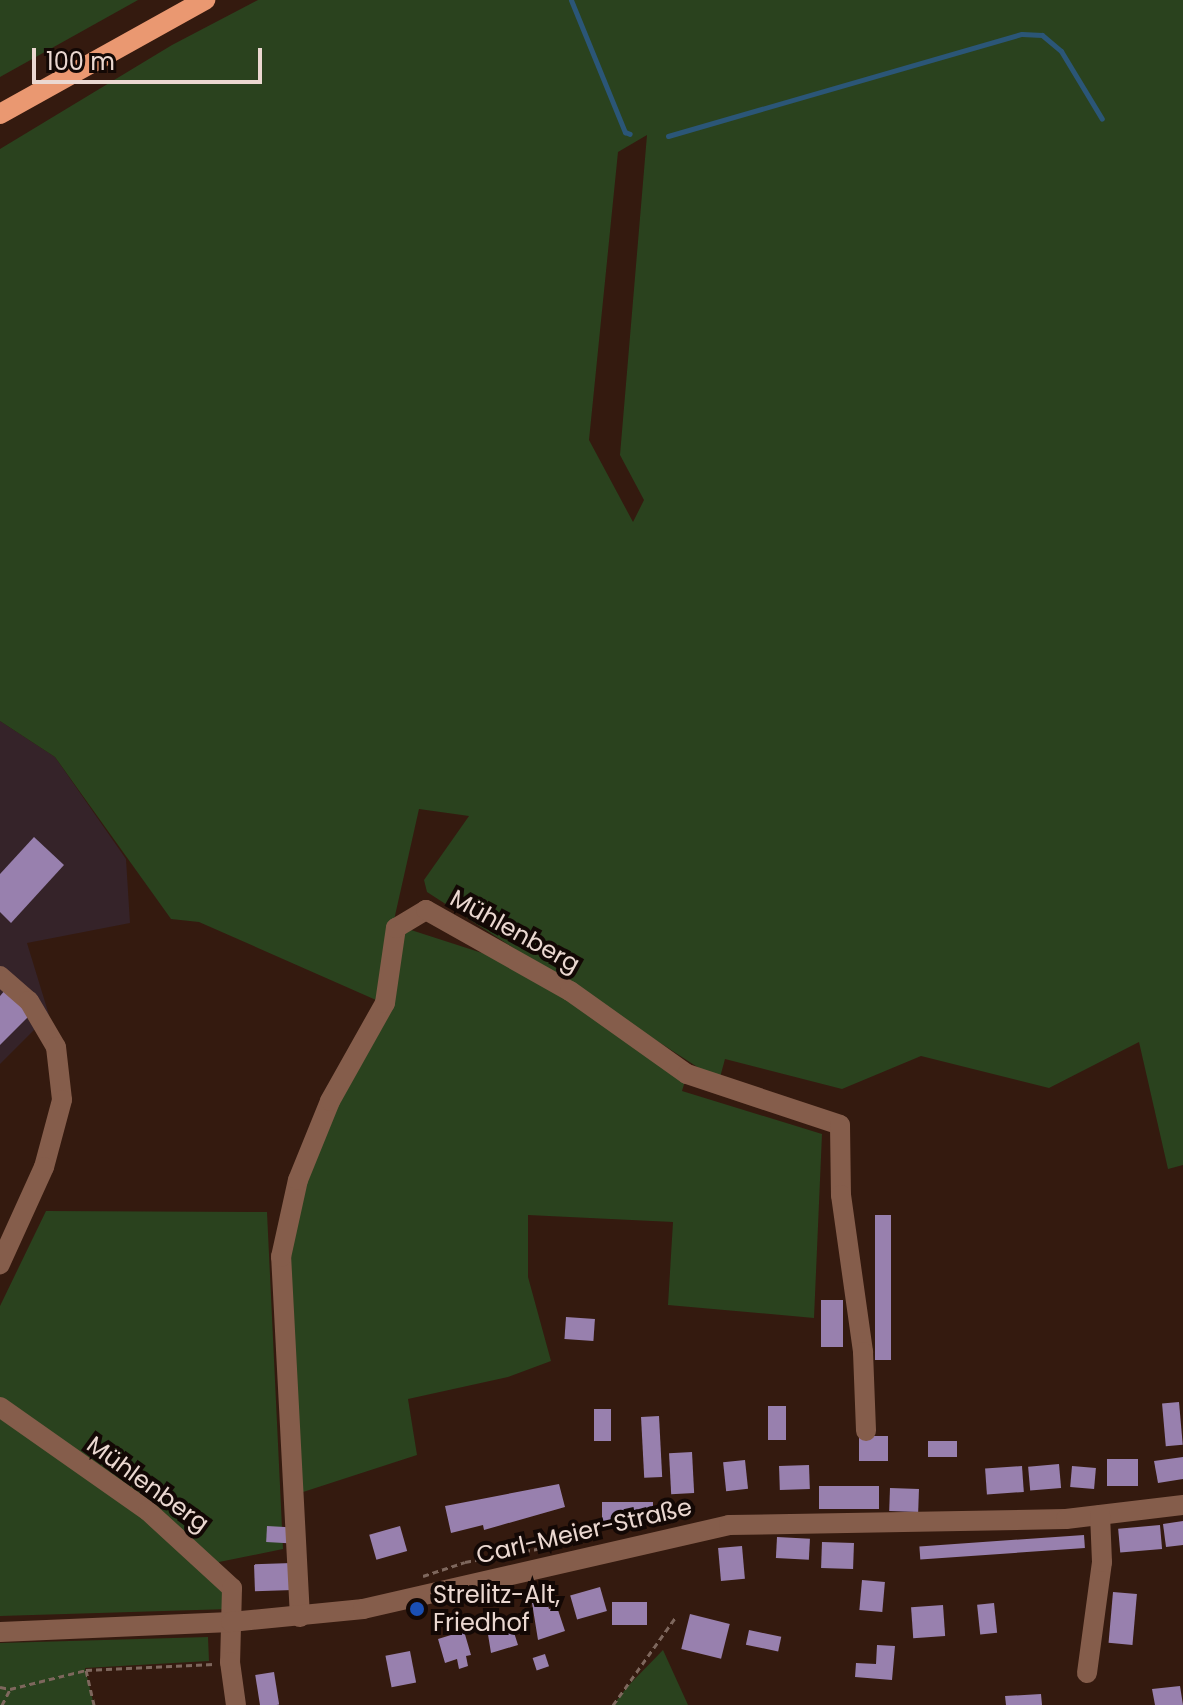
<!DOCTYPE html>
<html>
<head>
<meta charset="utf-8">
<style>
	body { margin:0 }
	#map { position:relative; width:1183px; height:1705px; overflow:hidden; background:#341a0f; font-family:Poppins,sans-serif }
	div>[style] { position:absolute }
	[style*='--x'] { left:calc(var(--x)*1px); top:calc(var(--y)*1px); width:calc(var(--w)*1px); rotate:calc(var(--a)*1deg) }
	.industrial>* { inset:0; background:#352329 }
	.green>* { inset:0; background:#2a421e }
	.stream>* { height:5px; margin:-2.5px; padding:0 2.5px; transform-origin:2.5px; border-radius:2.5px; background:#2b5677 }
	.building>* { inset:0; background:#9880ae; transform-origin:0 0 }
	.path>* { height:3px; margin-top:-1.5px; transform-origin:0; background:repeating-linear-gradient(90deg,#7e675d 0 6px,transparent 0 10px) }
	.minor>* { height:20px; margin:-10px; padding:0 10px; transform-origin:10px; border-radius:10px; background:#855d4b }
	.major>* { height:20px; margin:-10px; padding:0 10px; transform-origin:10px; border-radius:10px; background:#ea9871 }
	.dots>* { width:22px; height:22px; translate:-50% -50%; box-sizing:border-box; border:4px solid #130805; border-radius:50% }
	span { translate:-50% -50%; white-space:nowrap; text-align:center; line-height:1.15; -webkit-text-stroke:8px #130805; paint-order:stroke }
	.street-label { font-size:24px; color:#ebd8d1 }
	.poi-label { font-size:24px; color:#ebd8d1 }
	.left { translate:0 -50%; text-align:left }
	.scale { position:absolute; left:32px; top:48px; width:230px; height:36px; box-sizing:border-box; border:4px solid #ebd8d1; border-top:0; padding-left:10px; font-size:24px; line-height:28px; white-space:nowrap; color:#ebd8d1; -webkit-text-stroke:6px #130805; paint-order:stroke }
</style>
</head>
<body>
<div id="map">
	<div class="industrial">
		<i style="clip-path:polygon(0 721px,55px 757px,126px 859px,130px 923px,27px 943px,49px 1015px,0 1064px)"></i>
	</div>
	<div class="green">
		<i style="clip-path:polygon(0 0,138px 0,0 77px)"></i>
		<i style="clip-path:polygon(evenodd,258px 0,1183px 0,1183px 1165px,1168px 1169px,1139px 1042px,1049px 1088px,921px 1056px,842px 1089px,725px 1059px,719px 1081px,427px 892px,424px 880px,469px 816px,419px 809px,376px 1000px,199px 922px,171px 919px,55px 757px,0 721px,0 149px,172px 45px,258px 0,647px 135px,620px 455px,644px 500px,633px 522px,589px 440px,618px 152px,647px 135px)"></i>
		<i style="clip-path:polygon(411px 930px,513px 963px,685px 1081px,682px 1091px,822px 1134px,814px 1318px,668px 1305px,673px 1222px,528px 1215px,528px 1277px,551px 1361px,508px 1377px,408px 1399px,417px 1455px,300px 1493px,287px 1258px,298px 1199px,403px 935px)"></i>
		<i style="clip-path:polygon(46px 1211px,267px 1212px,283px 1549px,219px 1562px,230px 1609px,0 1616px,0 1306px)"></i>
		<i style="clip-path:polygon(208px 1637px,209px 1661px,85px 1668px,94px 1705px,0 1705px,0 1643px)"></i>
		<i style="clip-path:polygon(663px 1650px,688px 1705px,613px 1705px,628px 1686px)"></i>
	</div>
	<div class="stream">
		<i style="--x:571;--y:0;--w:143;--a:67.8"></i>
		<i style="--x:625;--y:132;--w:5;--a:22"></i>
		<i style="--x:668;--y:136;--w:368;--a:-16.1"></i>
		<i style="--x:1022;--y:34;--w:20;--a:3"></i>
		<i style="--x:1042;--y:35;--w:25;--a:40"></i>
		<i style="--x:1061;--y:51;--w:79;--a:58.9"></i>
	</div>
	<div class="building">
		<i style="clip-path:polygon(34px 837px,64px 865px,11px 923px,0 912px,0 874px)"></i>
		<i style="clip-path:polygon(6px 989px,31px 1014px,0 1045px,0 996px)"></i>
		<i style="left:875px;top:1215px;width:16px;height:145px"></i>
		<i style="left:821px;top:1300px;width:22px;height:47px"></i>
		<i style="left:566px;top:1317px;width:29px;height:22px;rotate:4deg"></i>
		<i style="left:1179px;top:1402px;width:43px;height:17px;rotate:85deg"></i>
		<i style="left:768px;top:1406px;width:18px;height:34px"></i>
		<i style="left:594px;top:1409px;width:17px;height:32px"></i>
		<i style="left:659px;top:1416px;width:61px;height:18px;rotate:87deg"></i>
		<i style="left:888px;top:1436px;width:25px;height:29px;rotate:90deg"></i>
		<i style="left:928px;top:1441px;width:29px;height:16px"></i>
		<i style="left:692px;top:1452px;width:41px;height:23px;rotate:87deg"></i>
		<i style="clip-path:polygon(1183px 1457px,1183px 1479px,1158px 1483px,1154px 1461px)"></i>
		<i style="left:1138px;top:1459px;width:27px;height:31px;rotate:90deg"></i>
		<i style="left:745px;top:1460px;width:29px;height:22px;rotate:84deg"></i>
		<i style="left:1059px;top:1464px;width:24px;height:31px;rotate:85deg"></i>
		<i style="left:809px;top:1465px;width:24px;height:30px;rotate:88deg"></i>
		<i style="left:1022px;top:1466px;width:26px;height:37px;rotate:86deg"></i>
		<i style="left:1072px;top:1466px;width:24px;height:21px;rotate:5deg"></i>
		<i style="clip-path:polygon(559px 1484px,565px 1507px,484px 1530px,483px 1525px,451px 1533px,445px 1506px)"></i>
		<i style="left:819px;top:1486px;width:60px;height:23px"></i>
		<i style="left:890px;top:1488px;width:29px;height:23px;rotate:2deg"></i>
		<i style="left:602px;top:1502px;width:51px;height:23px"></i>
		<i style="clip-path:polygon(1183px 1521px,1183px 1545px,1166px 1547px,1163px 1524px)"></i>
		<i style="left:1160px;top:1525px;width:24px;height:42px;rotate:85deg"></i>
		<i style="left:267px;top:1526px;width:22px;height:16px;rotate:3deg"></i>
		<i style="left:400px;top:1526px;width:26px;height:32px;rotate:74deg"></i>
		<i style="left:1084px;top:1535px;width:13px;height:165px;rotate:86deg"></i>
		<i style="left:777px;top:1537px;width:33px;height:21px;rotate:3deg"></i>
		<i style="left:822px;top:1542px;width:32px;height:26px;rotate:2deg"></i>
		<i style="left:742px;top:1546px;width:33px;height:24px;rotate:85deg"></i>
		<i style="left:292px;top:1563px;width:27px;height:38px;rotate:88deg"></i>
		<i style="left:862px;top:1580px;width:23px;height:30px;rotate:5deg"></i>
		<i style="left:600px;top:1587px;width:25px;height:31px;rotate:74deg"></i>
		<i style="left:1113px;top:1592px;width:24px;height:51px;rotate:5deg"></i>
		<i style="clip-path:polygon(546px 1599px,549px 1609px,557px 1607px,565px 1631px,538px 1640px,532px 1603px)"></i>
		<i style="left:647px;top:1602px;width:23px;height:35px;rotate:90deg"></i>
		<i style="left:994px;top:1603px;width:30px;height:17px;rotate:84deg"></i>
		<i style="left:943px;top:1605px;width:31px;height:32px;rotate:86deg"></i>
		<i style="clip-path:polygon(498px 1612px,501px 1623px,510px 1620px,518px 1645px,491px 1653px,485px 1616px)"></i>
		<i style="left:690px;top:1614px;width:41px;height:36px;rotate:14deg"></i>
		<i style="left:749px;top:1630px;width:33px;height:15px;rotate:12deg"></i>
		<i style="clip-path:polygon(464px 1631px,471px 1655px,466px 1656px,468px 1666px,459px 1669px,457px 1659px,445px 1663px,438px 1639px)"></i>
		<i style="clip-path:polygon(877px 1645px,895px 1646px,892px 1680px,855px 1677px,856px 1663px,876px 1664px)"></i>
		<i style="left:410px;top:1651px;width:32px;height:25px;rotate:79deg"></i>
		<i style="left:545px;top:1654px;width:13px;height:13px;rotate:72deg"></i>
		<i style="left:274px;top:1672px;width:33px;height:19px;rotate:81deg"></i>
		<i style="clip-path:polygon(1180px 1686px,1183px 1705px,1155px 1705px,1152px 1689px)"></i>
		<i style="clip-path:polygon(1041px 1694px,1042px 1705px,1006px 1705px,1005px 1696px)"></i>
	</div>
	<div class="path">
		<i style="--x:423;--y:1576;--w:44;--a:-18.4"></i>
		<i style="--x:465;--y:1562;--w:118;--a:-10.3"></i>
		<i style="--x:86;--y:1670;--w:36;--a:77"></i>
		<i style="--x:0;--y:1687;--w:10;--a:11"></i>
		<i style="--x:10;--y:1689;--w:78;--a:-14"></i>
		<i style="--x:86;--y:1670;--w:128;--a:-2.7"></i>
		<i style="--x:2;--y:1705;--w:18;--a:-63"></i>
		<i style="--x:613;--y:1705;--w:107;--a:-54.5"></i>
	</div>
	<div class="minor">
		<i style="--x:0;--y:976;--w:38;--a:41"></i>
		<i style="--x:29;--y:1001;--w:53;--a:59.6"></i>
		<i style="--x:56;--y:1047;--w:53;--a:83.5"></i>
		<i style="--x:62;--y:1100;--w:69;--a:105"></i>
		<i style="--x:44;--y:1167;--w:107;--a:114.4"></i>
		<i style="--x:0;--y:1407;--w:181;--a:35.1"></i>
		<i style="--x:148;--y:1511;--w:114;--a:42.5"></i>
		<i style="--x:232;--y:1588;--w:74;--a:91.5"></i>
		<i style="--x:230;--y:1662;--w:43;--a:82.1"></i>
		<i style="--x:300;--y:1617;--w:361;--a:-93"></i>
		<i style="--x:281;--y:1257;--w:79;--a:-77.6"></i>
		<i style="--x:298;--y:1180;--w:85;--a:-67.9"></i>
		<i style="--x:330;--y:1101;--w:112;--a:-60.7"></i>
		<i style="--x:385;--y:1003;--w:76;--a:-81.7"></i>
		<i style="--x:396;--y:928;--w:35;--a:-31"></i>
		<i style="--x:426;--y:910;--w:165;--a:29.4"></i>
		<i style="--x:570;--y:991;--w:143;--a:35.4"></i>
		<i style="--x:687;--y:1074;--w:161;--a:18.4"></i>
		<i style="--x:840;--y:1125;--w:70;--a:89.2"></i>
		<i style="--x:841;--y:1195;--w:159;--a:82"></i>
		<i style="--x:863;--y:1352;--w:79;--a:87.8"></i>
		<i style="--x:0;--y:1632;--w:231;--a:-2.5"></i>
		<i style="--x:231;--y:1622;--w:133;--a:-5.6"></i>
		<i style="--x:363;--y:1609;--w:376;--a:-12.9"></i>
		<i style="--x:729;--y:1525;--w:337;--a:-1"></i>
		<i style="--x:1066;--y:1519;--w:118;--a:-6.8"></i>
		<i style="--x:1087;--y:1673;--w:112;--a:-82.3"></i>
		<i style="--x:1102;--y:1562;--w:47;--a:-92.4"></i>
	</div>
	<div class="major">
		<i style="--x:0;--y:114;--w:235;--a:-29.1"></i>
	</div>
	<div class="dots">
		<i style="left:417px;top:1609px;background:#1a4fb4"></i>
	</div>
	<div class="street-label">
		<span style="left:515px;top:931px;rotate:29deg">Mühlenberg</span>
		<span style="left:148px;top:1484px;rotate:36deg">Mühlenberg</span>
		<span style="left:584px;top:1531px;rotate:-13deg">Carl-Meier-Straße</span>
	</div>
	<div class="poi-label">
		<span class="left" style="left:433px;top:1609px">Strelitz-Alt,<br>Friedhof</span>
	</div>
	<div class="scale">100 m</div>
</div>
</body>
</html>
